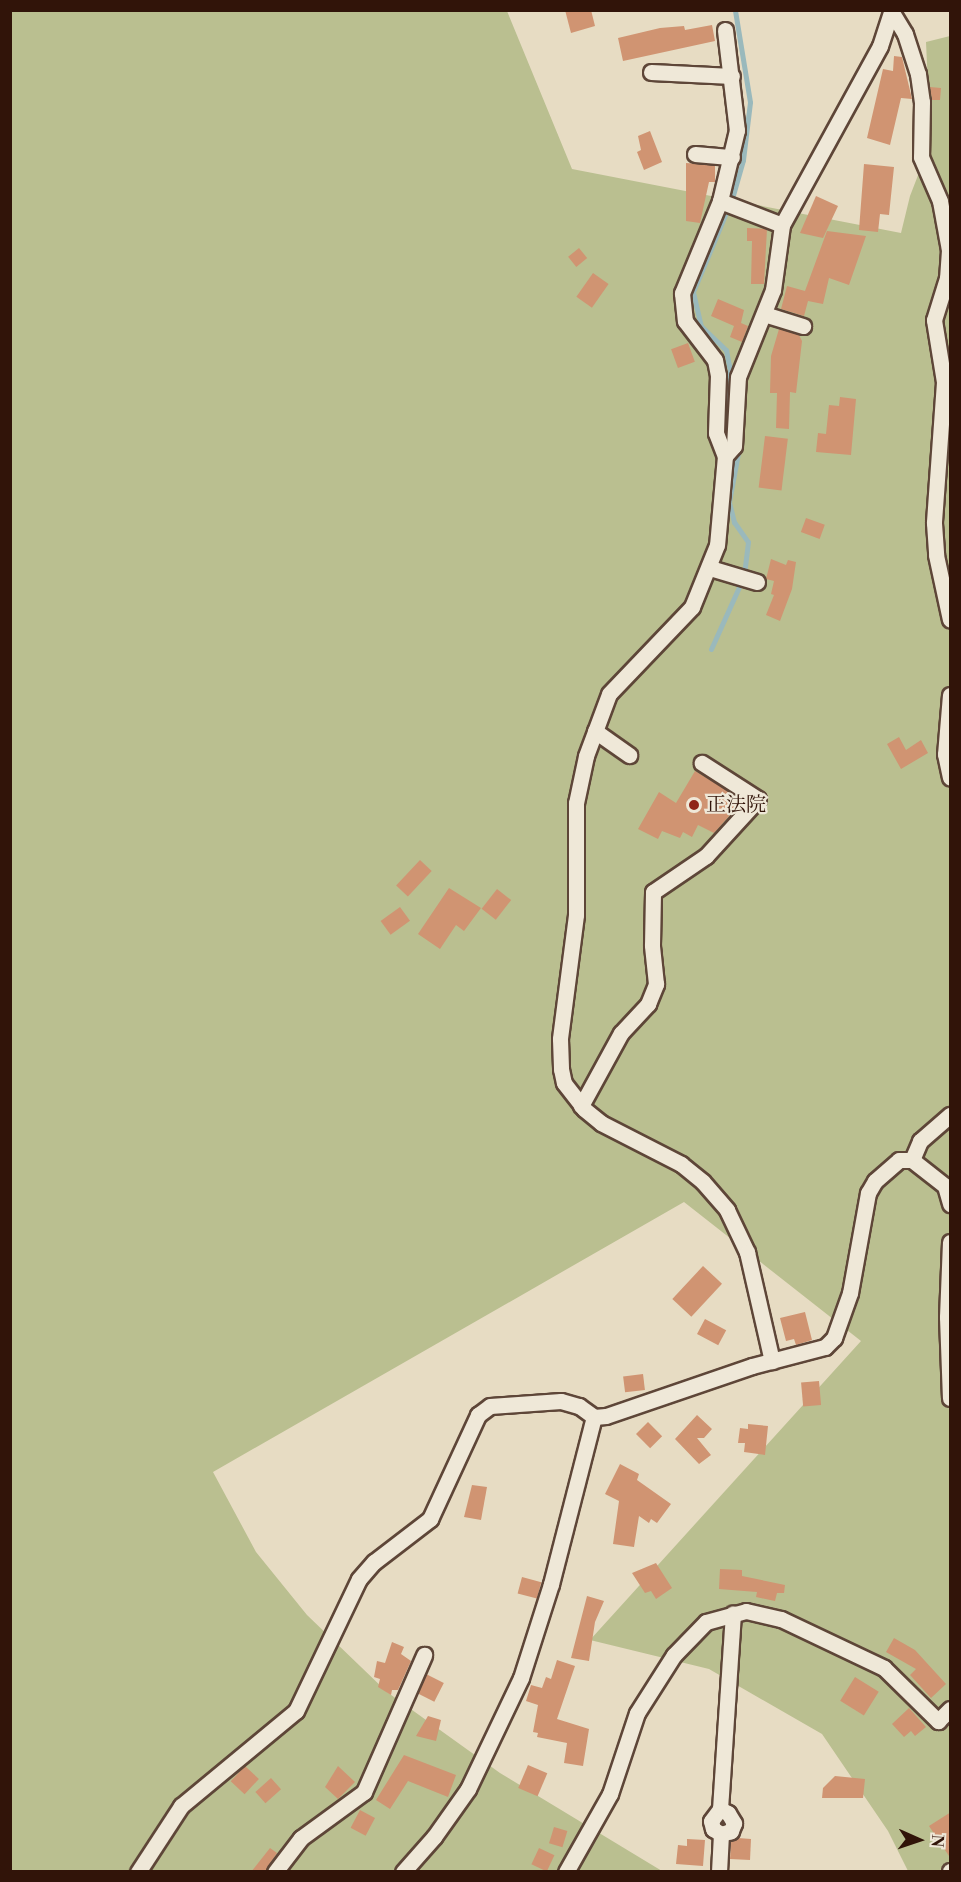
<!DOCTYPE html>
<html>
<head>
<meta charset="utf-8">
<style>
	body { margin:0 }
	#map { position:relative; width:961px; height:1882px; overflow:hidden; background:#e7dcc3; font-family:"Libre Bodoni","Noto Serif JP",serif }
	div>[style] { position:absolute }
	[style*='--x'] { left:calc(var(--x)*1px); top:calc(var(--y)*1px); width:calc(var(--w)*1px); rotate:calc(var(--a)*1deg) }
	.green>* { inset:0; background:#babf90 }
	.stream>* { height:5px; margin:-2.5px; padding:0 2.5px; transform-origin:2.5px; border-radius:2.5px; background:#9ab9bc }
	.building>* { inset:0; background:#d09472; transform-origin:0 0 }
	.roads { filter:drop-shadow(2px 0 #5e4638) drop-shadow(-2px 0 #5e4638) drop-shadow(0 2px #5e4638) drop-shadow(0 -2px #5e4638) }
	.minor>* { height:15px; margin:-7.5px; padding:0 7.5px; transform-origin:7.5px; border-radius:7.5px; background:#efe8d8 }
	.dots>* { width:16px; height:16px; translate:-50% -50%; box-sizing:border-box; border:3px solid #efe8d8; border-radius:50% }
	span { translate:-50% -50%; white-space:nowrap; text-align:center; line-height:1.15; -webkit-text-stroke:4.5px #efe8d8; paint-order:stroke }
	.poi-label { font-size:20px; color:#311409 }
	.left { translate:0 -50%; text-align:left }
	.frame { position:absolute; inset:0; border:12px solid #311409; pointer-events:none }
	.north { position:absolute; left:889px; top:1810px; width:60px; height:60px; -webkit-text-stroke:4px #efe8d8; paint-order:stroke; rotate:93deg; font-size:16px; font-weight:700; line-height:24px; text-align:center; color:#311409 }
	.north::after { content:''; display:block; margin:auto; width:21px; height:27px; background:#311409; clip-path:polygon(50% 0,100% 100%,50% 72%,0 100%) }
</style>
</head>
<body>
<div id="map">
	<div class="green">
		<i style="clip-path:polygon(11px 11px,507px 11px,572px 169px,901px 233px,910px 196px,927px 152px,932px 175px,926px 42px,950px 36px,950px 1871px,908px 1871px,888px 1831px,822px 1734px,709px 1669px,590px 1640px,861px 1341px,684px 1202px,213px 1472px,256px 1552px,307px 1615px,387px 1692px,500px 1773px,662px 1871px,11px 1872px)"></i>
	</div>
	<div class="stream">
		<i style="--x:733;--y:195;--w:36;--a:-74"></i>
		<i style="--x:743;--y:160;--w:58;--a:-83.1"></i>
		<i style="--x:750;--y:102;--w:93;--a:-99.3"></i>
		<i style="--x:725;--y:215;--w:83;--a:112.6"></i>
		<i style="--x:693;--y:292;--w:35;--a:77"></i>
		<i style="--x:701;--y:326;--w:35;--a:44"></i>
		<i style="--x:726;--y:350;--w:20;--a:79"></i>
		<i style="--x:730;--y:370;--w:34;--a:95"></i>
		<i style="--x:727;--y:404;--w:27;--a:84"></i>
		<i style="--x:740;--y:442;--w:61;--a:100.4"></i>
		<i style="--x:729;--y:502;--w:21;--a:76"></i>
		<i style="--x:734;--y:522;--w:24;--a:55"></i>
		<i style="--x:748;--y:542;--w:32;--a:97"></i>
		<i style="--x:711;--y:649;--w:68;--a:-65.7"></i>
	</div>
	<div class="building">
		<i style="clip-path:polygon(565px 10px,591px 10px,595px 26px,571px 33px)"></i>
		<i style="clip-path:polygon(712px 25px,715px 41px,623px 61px,618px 38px,660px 28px,684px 26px,685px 30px)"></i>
		<i style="clip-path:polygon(894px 56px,902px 57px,912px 99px,901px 98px,890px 145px,867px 138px,883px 69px,893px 71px)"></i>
		<i style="clip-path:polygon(930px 87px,941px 88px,940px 100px,932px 100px)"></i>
		<i style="clip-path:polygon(650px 131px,662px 162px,644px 170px,637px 152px,641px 150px,638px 136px)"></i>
		<i style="clip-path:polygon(686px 163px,715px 165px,715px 182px,709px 182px,700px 223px,686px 221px)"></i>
		<i style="clip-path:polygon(864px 164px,894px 167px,889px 215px,880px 214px,878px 232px,859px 230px)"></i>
		<i style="clip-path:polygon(816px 196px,838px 206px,823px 238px,800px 233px)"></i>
		<i style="clip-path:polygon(747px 228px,767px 229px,764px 284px,751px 284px,752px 241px,747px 241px)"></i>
		<i style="clip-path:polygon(827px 231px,866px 236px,849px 285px,829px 278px,823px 304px,808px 301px,804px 316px,781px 309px,787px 286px,805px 291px)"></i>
		<i style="left:579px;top:248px;width:13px;height:14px;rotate:51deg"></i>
		<i style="left:593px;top:273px;width:19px;height:29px;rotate:35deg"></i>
		<i style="clip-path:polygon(718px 299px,744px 310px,741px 323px,748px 326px,742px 342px,730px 337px,734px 326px,711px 316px)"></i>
		<i style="clip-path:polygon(779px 329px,799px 335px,802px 341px,796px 393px,790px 392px,789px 429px,776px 428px,777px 393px,770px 393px,771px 356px)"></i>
		<i style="left:688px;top:343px;width:20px;height:18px;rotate:70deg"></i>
		<i style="clip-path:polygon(840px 397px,856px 399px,851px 455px,816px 452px,818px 433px,826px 434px,829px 405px,839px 406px)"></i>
		<i style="left:765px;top:436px;width:23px;height:52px;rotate:7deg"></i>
		<i style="left:806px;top:518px;width:20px;height:15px;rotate:20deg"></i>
		<i style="clip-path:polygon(771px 559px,786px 565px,788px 560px,796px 562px,792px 589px,780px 621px,766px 615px,774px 595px,771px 594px,774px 581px,766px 579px)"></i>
		<i style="clip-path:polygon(899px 737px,906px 750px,921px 740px,928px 753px,901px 769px,887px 744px)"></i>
		<i style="clip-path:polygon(695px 771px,730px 792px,726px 801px,738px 806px,714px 833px,698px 825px,692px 837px,683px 832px,680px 838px,662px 831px,658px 839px,638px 829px,659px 792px,676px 803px)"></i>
		<i style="left:420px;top:860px;width:16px;height:35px;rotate:43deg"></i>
		<i style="clip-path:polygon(449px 888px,481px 908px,464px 931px,456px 925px,440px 949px,418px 934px)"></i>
		<i style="left:497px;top:889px;width:18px;height:25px;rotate:38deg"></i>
		<i style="left:400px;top:907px;width:17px;height:24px;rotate:54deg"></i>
		<i style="left:703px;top:1266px;width:26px;height:45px;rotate:43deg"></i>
		<i style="clip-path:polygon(805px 1312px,812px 1340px,796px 1345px,794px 1339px,786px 1341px,780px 1318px)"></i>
		<i style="left:705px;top:1319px;width:24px;height:17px;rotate:28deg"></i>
		<i style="left:643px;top:1374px;width:16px;height:20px;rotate:83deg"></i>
		<i style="left:819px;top:1381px;width:24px;height:18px;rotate:85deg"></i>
		<i style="clip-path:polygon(697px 1415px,712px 1429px,704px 1438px,697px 1438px,711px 1455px,699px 1464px,675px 1439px)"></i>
		<i style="left:648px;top:1422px;width:20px;height:17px;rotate:45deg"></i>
		<i style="clip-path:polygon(748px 1424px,768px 1426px,765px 1455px,744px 1452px,745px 1443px,738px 1443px,740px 1428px,748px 1429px)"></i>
		<i style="clip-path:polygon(620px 1464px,639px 1474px,637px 1480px,671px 1504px,657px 1523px,651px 1519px,649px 1523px,639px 1516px,634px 1547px,613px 1544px,619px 1501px,605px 1494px)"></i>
		<i style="clip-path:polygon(472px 1485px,487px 1487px,481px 1520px,464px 1517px)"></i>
		<i style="clip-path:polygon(656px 1563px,672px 1588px,656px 1599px,651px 1591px,645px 1593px,632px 1573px)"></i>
		<i style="clip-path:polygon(720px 1569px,742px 1570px,742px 1576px,785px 1585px,784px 1593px,777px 1593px,775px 1601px,756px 1597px,757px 1592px,719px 1589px)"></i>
		<i style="left:522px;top:1577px;width:20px;height:17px;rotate:15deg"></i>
		<i style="clip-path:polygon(587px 1596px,604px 1601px,595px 1622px,589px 1661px,571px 1658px)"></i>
		<i style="clip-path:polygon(894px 1638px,915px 1650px,946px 1684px,931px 1698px,910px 1675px,916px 1669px,886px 1652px)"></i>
		<i style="clip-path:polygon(392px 1642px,404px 1647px,401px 1654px,411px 1661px,398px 1690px,392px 1690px,391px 1695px,378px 1687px,380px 1679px,374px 1677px,377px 1661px,385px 1663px)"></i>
		<i style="clip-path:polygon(557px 1660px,575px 1666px,557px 1719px,589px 1729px,583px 1766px,564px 1763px,567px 1743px,537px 1737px,538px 1733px,533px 1732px,538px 1705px,526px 1701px,531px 1685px,542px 1688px,546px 1677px,551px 1679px)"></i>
		<i style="left:426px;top:1674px;width:20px;height:21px;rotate:27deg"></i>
		<i style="left:855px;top:1677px;width:28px;height:28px;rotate:32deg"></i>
		<i style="clip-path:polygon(909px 1708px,926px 1727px,915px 1736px,911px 1731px,904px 1737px,892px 1724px)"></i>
		<i style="clip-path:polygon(428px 1716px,441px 1720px,436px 1741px,416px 1736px)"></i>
		<i style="clip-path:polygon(404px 1755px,456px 1775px,448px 1797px,408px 1781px,390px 1809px,376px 1800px)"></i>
		<i style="left:528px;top:1765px;width:21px;height:25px;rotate:23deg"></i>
		<i style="left:245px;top:1766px;width:19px;height:21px;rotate:43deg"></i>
		<i style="clip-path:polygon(338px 1766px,355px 1782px,338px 1799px,325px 1787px)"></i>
		<i style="clip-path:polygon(835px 1776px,865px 1779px,863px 1798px,822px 1798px,823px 1788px)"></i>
		<i style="left:271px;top:1778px;width:15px;height:21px;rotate:48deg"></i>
		<i style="left:360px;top:1810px;width:17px;height:20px;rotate:28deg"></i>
		<i style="clip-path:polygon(951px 1812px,951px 1859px,929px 1826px)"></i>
		<i style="left:554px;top:1827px;width:14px;height:17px;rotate:17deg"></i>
		<i style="clip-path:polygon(738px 1838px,751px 1839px,750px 1860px,730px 1859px,731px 1841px)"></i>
		<i style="clip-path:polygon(687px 1839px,705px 1840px,703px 1866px,676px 1864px,678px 1845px,687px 1846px)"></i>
		<i style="clip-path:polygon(270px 1848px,277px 1853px,265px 1872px,251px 1872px)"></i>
		<i style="left:539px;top:1848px;width:17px;height:18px;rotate:25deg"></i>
	</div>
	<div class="roads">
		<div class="minor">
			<i style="--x:893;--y:14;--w:23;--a:59"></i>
			<i style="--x:905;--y:34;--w:42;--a:72"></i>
			<i style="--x:918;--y:74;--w:28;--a:82"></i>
			<i style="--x:922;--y:102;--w:55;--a:91"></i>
			<i style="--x:921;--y:157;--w:48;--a:66.6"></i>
			<i style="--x:940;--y:201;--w:50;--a:79.6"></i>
			<i style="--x:949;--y:250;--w:28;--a:94"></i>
			<i style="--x:947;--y:278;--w:44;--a:107.2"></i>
			<i style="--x:934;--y:320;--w:63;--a:80.8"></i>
			<i style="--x:944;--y:382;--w:141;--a:94.1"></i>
			<i style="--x:934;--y:523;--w:32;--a:86"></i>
			<i style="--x:936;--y:555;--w:66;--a:77.8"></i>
			<i style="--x:725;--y:30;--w:101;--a:83.2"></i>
			<i style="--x:737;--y:130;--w:73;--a:103.5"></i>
			<i style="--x:720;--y:201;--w:100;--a:112.4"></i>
			<i style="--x:682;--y:293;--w:28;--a:84"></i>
			<i style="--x:685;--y:321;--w:49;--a:52.4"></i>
			<i style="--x:715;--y:360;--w:15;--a:79"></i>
			<i style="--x:718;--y:375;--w:58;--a:92"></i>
			<i style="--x:716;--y:433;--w:25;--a:69"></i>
			<i style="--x:725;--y:456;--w:89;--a:95.1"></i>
			<i style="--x:717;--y:545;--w:67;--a:112"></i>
			<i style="--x:692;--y:607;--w:120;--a:133.7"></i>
			<i style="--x:609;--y:694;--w:66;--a:110.4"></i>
			<i style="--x:586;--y:756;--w:48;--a:102"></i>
			<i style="--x:576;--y:803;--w:112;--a:90"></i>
			<i style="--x:576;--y:915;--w:125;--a:97.4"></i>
			<i style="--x:560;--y:1039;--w:30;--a:88"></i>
			<i style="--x:561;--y:1069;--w:14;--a:78"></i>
			<i style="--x:564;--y:1083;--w:33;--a:52"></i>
			<i style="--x:584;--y:1109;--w:22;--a:39"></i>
			<i style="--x:601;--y:1123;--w:90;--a:27.1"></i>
			<i style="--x:681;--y:1164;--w:28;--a:39"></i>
			<i style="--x:703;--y:1182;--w:37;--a:49"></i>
			<i style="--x:727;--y:1210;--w:47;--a:64.5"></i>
			<i style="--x:747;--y:1252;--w:112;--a:77.1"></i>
			<i style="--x:651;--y:72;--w:81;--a:2.8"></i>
			<i style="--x:695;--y:154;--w:37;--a:5"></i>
			<i style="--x:720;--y:201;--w:66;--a:21.2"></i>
			<i style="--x:764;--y:314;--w:41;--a:17.1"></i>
			<i style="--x:725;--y:456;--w:13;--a:-48"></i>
			<i style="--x:734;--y:446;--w:69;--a:-86.7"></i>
			<i style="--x:738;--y:377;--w:94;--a:-68.1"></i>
			<i style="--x:773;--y:290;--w:66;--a:-82.1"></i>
			<i style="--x:782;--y:225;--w:204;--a:-61.3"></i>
			<i style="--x:880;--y:46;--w:38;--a:-72"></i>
			<i style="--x:710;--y:568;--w:49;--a:16.6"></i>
			<i style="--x:950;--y:695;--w:59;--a:94.8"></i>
			<i style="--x:945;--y:754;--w:24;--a:78"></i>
			<i style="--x:595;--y:731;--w:42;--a:35.2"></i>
			<i style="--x:581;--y:1106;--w:83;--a:-61.3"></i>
			<i style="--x:621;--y:1033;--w:40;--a:-47"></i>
			<i style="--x:648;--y:1004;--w:22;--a:-68"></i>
			<i style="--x:656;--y:984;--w:39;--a:-96"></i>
			<i style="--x:652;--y:945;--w:53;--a:-88.9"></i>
			<i style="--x:653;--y:892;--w:64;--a:-34.2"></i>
			<i style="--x:706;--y:856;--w:77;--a:-47.6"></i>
			<i style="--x:758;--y:799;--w:67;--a:-147.3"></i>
			<i style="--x:912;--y:1160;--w:21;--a:-67"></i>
			<i style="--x:920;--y:1141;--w:40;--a:-41"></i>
			<i style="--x:950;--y:1242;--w:75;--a:92.3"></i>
			<i style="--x:947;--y:1317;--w:81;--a:87.9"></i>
			<i style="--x:720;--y:1809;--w:9;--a:27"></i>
			<i style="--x:728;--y:1813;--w:12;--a:59"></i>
			<i style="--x:734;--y:1823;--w:9;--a:111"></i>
			<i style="--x:731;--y:1831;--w:10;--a:163"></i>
			<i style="--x:138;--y:1872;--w:79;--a:-56.9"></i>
			<i style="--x:181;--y:1806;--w:149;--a:-39.6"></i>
			<i style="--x:296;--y:1711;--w:146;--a:-64.5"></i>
			<i style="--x:359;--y:1579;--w:23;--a:-49"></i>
			<i style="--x:374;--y:1562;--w:71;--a:-37.5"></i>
			<i style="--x:430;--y:1519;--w:115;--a:-65.2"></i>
			<i style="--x:478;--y:1415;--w:15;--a:-37"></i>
			<i style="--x:490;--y:1406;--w:71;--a:-4"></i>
			<i style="--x:561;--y:1401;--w:19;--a:16"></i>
			<i style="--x:579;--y:1406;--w:19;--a:36"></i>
			<i style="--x:594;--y:1417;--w:12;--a:-5"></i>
			<i style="--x:606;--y:1416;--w:154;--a:-18.9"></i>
			<i style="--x:752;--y:1366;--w:75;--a:-14.6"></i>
			<i style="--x:825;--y:1347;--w:13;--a:-45"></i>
			<i style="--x:834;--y:1338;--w:48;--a:-70.4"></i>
			<i style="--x:850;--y:1293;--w:102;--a:-79.8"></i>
			<i style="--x:868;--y:1193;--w:14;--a:-60"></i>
			<i style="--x:875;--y:1181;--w:32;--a:-41"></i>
			<i style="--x:899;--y:1160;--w:13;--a:0"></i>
			<i style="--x:912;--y:1160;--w:42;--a:38.2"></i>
			<i style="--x:945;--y:1186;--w:19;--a:74"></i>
			<i style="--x:275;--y:1872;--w:43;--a:-52.6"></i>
			<i style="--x:301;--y:1838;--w:78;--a:-36.1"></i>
			<i style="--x:364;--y:1792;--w:150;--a:-66.3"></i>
			<i style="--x:403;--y:1872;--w:47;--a:-48.5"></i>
			<i style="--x:434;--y:1837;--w:59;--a:-54.7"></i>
			<i style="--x:468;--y:1789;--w:123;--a:-64.5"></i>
			<i style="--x:521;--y:1678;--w:99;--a:-72.3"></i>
			<i style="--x:551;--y:1584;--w:172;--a:-75.6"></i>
			<i style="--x:566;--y:1872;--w:90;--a:-60.6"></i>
			<i style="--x:610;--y:1794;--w:85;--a:-71.6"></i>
			<i style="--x:637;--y:1713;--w:69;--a:-57.5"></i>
			<i style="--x:674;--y:1655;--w:46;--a:-45.9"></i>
			<i style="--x:706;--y:1622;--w:41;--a:-15.4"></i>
			<i style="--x:746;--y:1611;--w:36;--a:13"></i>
			<i style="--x:781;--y:1619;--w:114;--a:25.4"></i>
			<i style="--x:884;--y:1668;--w:76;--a:44.5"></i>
			<i style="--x:938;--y:1721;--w:17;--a:-45"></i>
			<i style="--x:719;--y:1872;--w:38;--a:-87"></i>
			<i style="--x:721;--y:1834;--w:9;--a:-148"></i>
			<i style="--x:713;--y:1829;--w:8;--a:-104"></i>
			<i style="--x:711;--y:1821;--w:15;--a:-53"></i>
			<i style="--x:720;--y:1809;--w:196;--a:-86.2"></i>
			<i style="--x:950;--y:1872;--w:1;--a:-90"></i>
		</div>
	</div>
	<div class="dots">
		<i style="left:694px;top:805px;background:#8f2418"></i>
	</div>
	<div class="poi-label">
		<span class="left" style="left:706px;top:805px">正法院</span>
	</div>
	<div class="frame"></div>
	<div class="north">N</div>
</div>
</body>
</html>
